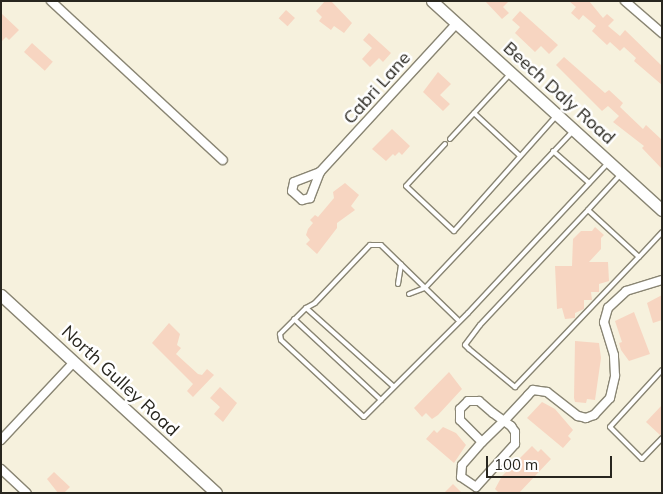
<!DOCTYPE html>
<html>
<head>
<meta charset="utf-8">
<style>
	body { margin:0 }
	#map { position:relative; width:663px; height:494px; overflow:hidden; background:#f6f1dd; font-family:Mulish,sans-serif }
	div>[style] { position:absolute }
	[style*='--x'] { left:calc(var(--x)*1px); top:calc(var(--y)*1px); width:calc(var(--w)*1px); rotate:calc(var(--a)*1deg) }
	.building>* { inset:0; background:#f7d5c1; transform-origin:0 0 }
	.roads { filter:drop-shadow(1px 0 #898573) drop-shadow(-1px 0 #898573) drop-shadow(0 1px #898573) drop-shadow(0 -1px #898573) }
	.lane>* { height:4px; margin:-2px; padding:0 2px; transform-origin:2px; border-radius:2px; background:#fff }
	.street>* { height:8px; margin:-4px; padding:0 4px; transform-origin:4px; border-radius:4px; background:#fff }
	.secondary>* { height:11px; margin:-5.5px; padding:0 5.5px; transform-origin:5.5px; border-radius:5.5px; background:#fff }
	span { translate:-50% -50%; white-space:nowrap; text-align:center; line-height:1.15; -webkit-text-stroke:5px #fff; paint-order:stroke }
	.street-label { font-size:18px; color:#28261f }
	.frame { position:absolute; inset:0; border:2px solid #28261f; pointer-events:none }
	.scale { position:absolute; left:486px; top:456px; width:126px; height:22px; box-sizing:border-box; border:2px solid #28261f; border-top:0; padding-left:6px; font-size:15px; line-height:18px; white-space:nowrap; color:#28261f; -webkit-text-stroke:4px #fff; paint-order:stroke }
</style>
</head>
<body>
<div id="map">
	<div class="building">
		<i style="clip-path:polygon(325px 1px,331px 1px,352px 23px,344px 33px,334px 26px,331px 30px,319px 21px,322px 17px,316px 11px)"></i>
		<i style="clip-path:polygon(485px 1px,509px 1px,503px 7px,509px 13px,502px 19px)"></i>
		<i style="clip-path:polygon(569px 1px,589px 1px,603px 18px,607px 14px,614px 20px,608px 26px,620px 36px,625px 30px,662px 66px,662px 85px,634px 61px,636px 58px,624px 47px,620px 51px,610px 42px,607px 45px,592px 31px,596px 26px,583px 15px,579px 20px,571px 13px,576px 7px)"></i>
		<i style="left:286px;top:10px;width:12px;height:11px;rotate:42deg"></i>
		<i style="clip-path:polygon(520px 11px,558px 45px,549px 54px,541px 46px,535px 52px,515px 33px,520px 27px,512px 20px)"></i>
		<i style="clip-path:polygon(1px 13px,19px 30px,9px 40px,6px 37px,1px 42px)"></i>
		<i style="clip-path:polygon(369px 33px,391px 53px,383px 62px,379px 58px,370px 67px,362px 59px,372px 48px,363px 40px)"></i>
		<i style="left:32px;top:43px;width:28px;height:12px;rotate:42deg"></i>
		<i style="clip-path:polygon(564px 57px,605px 93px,609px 90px,623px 103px,620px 107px,643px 129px,646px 125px,662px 140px,662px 169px,642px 148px,644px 146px,613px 122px,619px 116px,608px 106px,602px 111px,556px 65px)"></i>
		<i style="clip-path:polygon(438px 72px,451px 84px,440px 95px,450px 104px,443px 111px,423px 92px)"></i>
		<i style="clip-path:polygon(392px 129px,410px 146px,402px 155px,399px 152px,395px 156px,393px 154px,386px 161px,372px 149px)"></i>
		<i style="clip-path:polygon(345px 183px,359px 195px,351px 206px,355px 210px,337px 223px,337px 228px,317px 254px,306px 244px,310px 240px,306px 235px,308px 229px,313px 223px,310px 220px,315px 215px,318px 217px,334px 198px,333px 192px)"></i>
		<i style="clip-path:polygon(595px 227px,604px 235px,601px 238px,601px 249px,589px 262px,608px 262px,609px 281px,599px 284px,599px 292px,591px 292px,592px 300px,584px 300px,584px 309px,575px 313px,575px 318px,565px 319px,562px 308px,557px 309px,555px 266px,572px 266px,573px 239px,581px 231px,592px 231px)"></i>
		<i style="clip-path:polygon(662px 295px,662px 320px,653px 323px,647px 303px)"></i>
		<i style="clip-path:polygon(634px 312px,650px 354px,629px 361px,621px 350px,619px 343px,622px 342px,615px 321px)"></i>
		<i style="clip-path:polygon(169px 323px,180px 334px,177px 345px,181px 348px,176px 354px,198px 374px,202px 375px,207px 369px,214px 375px,193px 397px,187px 391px,193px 384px,152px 343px)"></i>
		<i style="clip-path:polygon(575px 341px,599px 343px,601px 358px,595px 400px,587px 399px,586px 403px,575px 402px,574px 398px)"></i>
		<i style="clip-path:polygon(449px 372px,462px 389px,438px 415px,432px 419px,426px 413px,422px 417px,414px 408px)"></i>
		<i style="clip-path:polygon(220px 387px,237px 403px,223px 422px,214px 414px,220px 407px,210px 398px)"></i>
		<i style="clip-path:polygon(542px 402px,555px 409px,573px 430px,568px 436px,571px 439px,563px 448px,527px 418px)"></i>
		<i style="clip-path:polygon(662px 405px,662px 434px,660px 435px,646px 422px)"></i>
		<i style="clip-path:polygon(443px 427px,456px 433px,466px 445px,454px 463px,426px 439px,434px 430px,437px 433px)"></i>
		<i style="clip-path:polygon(532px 446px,538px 452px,541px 449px,551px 459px,519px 493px,499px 493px,495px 489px,502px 476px)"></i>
		<i style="clip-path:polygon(54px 472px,70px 487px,64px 493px,58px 493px,47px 479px)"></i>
		<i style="clip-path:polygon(453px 484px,462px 493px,444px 493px)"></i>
	</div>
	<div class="roads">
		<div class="lane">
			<i style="--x:474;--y:113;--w:62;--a:43"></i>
			<i style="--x:450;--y:139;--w:87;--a:-47.3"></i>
			<i style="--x:445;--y:144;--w:57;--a:132.9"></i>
			<i style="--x:406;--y:186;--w:66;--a:43.2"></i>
			<i style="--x:454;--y:231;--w:155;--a:-48.4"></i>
			<i style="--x:553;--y:151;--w:48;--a:41.6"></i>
			<i style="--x:620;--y:175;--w:47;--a:132.4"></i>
			<i style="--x:588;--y:210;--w:69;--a:42.7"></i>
			<i style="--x:639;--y:257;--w:34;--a:-47"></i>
			<i style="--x:588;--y:210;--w:158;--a:133.2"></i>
			<i style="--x:480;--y:325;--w:25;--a:127"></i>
			<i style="--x:465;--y:345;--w:6;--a:45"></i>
			<i style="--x:469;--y:349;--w:60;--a:39.6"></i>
			<i style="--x:515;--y:387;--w:180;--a:-46.4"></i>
			<i style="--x:398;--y:284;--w:20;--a:-81"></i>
			<i style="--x:409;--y:294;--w:17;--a:-21"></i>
			<i style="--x:425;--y:288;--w:214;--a:-46.7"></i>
			<i style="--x:306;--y:308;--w:10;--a:-29"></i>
			<i style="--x:315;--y:303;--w:80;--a:-46.5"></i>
			<i style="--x:370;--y:245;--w:11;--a:0"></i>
			<i style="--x:381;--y:245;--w:107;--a:44.2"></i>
			<i style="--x:294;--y:319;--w:119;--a:43"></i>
			<i style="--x:662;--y:370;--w:77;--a:132.4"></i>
			<i style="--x:610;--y:427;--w:45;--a:45"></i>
			<i style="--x:642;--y:459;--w:29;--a:-46"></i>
			<i style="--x:393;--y:386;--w:117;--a:-138.1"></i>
			<i style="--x:306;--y:308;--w:37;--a:135"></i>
			<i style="--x:280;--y:334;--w:6;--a:81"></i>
			<i style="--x:281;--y:340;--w:113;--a:42.9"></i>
			<i style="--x:364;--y:417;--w:147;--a:-45"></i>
			<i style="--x:468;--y:313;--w:205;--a:-47"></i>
		</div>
		<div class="street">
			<i style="--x:51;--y:1;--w:234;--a:42.8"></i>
			<i style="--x:625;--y:1;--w:49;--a:40.9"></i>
			<i style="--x:320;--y:172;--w:28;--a:111"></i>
			<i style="--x:310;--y:198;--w:8;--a:166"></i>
			<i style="--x:302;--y:200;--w:13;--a:-138"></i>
			<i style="--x:292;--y:191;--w:9;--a:-77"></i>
			<i style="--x:294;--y:182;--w:28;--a:-21"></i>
			<i style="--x:320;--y:172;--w:201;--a:-47.4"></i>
			<i style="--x:1;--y:440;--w:107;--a:-46.9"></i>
			<i style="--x:482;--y:442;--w:31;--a:-135"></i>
			<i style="--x:460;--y:420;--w:11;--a:-90"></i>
			<i style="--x:460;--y:409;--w:11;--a:-45"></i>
			<i style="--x:468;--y:401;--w:11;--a:0"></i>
			<i style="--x:479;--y:401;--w:18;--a:41"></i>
			<i style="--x:493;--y:413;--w:14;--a:36"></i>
			<i style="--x:504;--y:421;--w:9;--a:36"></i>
			<i style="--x:511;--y:426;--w:7;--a:56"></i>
			<i style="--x:515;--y:432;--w:12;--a:90"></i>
			<i style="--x:515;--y:444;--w:58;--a:132.2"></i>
			<i style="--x:476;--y:487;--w:18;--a:-146"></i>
			<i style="--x:461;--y:477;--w:12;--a:-85"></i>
			<i style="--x:462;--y:465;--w:30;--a:-49"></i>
			<i style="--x:482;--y:442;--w:30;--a:-44"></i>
			<i style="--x:504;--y:421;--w:35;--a:-47"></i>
			<i style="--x:528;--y:395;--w:7;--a:-45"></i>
			<i style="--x:533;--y:390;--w:14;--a:8"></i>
			<i style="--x:547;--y:392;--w:39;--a:38"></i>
			<i style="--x:578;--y:416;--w:8;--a:14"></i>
			<i style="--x:586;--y:418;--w:9;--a:-21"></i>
			<i style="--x:594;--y:415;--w:23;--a:-47"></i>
			<i style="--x:610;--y:398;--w:23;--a:-77"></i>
			<i style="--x:615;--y:376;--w:21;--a:-93"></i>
			<i style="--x:614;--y:355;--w:34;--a:-107"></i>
			<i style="--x:604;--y:322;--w:15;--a:-74"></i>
			<i style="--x:608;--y:308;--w:25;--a:-43"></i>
			<i style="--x:626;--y:291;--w:38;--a:-17"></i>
			<i style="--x:1;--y:469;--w:35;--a:43"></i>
		</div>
		<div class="secondary">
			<i style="--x:432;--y:1;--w:311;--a:42.3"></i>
			<i style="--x:1;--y:295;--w:292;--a:42.6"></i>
		</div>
	</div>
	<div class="street-label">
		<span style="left:377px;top:88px;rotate:-48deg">Cabri Lane</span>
		<span style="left:559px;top:93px;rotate:42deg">Beech Daly Road</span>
		<span style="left:120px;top:381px;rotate:43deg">North Gulley Road</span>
	</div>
	<div class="frame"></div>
	<div class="scale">100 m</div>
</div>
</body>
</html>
